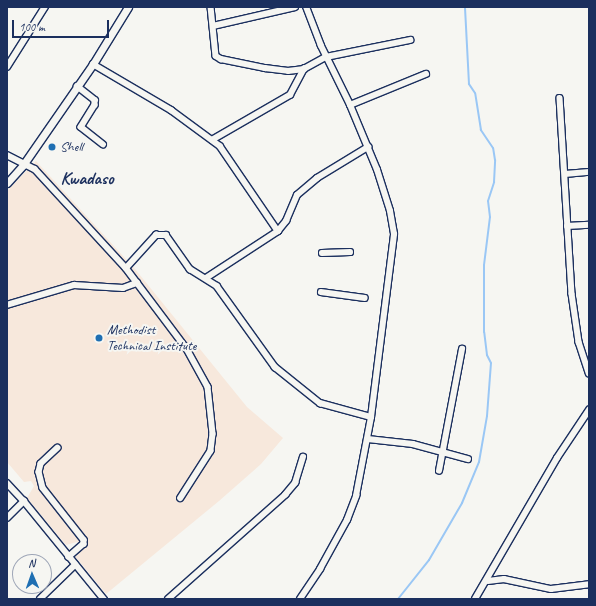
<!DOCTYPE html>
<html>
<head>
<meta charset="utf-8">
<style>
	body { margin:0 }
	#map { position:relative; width:596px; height:606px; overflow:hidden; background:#f6f6f2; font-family:Caveat,sans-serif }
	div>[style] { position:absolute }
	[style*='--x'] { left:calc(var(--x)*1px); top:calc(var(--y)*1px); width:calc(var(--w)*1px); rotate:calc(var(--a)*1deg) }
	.built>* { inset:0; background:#f7e8dc }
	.stream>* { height:2px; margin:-1px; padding:0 1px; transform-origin:1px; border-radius:1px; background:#9ac7f5 }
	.roads { filter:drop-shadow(1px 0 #1b2f5e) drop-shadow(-1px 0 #1b2f5e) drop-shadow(0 1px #1b2f5e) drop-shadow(0 -1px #1b2f5e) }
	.minor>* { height:5.5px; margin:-2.75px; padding:0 2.75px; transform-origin:2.75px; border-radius:2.75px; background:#f6f6f2 }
	.tertiary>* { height:7px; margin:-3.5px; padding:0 3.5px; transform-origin:3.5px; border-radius:3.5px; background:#f6f6f2 }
	.dots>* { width:11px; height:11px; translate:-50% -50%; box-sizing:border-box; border:2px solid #f6f6f2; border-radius:50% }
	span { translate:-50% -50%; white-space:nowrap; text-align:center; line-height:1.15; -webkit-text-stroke:4px #f6f6f2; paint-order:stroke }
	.poi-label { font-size:14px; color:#1b2f5e }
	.left { translate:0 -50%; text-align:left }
	.district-label { font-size:18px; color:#1b2f5e; font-weight:700 }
	.frame { position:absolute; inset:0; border:8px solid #1b2f5e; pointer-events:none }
	.north { position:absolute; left:12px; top:554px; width:40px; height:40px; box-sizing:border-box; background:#f6f6f2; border:1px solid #9ea6b7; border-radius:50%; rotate:358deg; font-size:11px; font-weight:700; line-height:16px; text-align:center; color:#1b2f5e }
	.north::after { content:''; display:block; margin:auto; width:14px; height:18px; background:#1f6fb2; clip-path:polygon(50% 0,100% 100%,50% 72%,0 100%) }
	.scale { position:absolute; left:12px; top:20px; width:97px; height:18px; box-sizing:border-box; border:2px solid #1b2f5e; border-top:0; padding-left:5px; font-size:12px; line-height:14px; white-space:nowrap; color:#1b2f5e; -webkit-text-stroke:3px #f6f6f2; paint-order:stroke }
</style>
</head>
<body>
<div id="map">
	<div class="built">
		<i style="clip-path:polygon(36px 161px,135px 269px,247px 407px,283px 438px,261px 464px,219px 501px,106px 594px,74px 555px,80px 545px,77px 542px,66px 545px,27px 498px,34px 486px,31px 481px,24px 482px,7px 462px,7px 191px)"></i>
	</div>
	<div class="stream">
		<i style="--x:398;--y:599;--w:50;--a:-51.5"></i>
		<i style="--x:429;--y:560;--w:66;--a:-59.9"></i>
		<i style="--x:462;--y:503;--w:44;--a:-67.5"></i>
		<i style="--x:479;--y:462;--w:47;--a:-80.1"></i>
		<i style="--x:487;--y:416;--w:53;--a:-85.7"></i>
		<i style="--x:491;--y:363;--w:9;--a:-117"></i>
		<i style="--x:487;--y:355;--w:23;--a:-97"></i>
		<i style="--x:484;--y:332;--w:67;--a:-90"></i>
		<i style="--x:484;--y:265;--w:48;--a:-82.9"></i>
		<i style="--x:490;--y:217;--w:16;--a:-97"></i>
		<i style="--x:488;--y:201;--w:20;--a:-72"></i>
		<i style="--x:494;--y:182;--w:22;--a:-87"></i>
		<i style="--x:495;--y:160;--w:12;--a:-99"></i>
		<i style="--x:493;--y:148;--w:22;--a:-124"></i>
		<i style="--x:481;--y:130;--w:37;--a:-99"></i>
		<i style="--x:475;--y:93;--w:11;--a:-124"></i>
		<i style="--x:469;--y:84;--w:77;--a:-93"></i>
	</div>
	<div class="roads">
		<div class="minor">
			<i style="--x:211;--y:7;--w:49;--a:84.2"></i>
			<i style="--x:216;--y:56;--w:6;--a:31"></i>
			<i style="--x:221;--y:59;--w:45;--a:11.6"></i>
			<i style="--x:265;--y:68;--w:23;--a:7"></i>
			<i style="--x:288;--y:71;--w:16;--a:-7"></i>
			<i style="--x:304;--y:69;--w:25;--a:-29"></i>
			<i style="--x:326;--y:57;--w:86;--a:-11.4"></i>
			<i style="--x:213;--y:26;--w:84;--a:-13"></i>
			<i style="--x:93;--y:64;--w:91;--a:30.5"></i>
			<i style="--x:171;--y:110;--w:61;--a:36.3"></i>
			<i style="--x:220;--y:146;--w:103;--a:55.7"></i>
			<i style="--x:7;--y:67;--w:71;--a:-57.7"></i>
			<i style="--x:77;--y:86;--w:23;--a:38"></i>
			<i style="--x:95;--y:100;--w:5;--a:90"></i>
			<i style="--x:95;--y:105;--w:26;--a:122"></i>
			<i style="--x:81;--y:127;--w:28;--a:38"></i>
			<i style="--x:560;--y:98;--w:196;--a:86.5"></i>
			<i style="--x:572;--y:294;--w:49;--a:81.7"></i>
			<i style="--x:579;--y:342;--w:33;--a:72"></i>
			<i style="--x:350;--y:105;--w:82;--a:-22.2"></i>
			<i style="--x:212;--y:140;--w:90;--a:-30"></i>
			<i style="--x:290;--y:95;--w:30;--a:-62"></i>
			<i style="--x:7;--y:155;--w:31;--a:27"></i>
			<i style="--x:35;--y:169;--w:134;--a:47.4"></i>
			<i style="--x:126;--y:268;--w:45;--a:-47.7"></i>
			<i style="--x:156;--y:235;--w:10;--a:0"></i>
			<i style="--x:166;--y:235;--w:42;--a:54.8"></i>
			<i style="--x:190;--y:269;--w:32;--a:32"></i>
			<i style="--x:217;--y:286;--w:100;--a:54.4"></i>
			<i style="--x:275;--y:367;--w:58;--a:38.7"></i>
			<i style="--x:320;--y:403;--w:53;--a:15.4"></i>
			<i style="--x:565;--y:174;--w:24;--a:-5"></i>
			<i style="--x:567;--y:226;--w:22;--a:-3"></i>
			<i style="--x:322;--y:253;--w:28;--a:-2"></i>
			<i style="--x:126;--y:268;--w:101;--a:53"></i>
			<i style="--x:187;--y:349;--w:43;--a:61.1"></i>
			<i style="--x:208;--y:387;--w:47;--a:83.9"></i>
			<i style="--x:213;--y:434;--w:17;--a:97"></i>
			<i style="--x:211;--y:451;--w:56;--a:122.6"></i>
			<i style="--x:206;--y:278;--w:86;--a:-33.1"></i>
			<i style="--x:278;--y:231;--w:13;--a:-51"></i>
			<i style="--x:286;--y:221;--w:28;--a:-67"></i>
			<i style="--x:297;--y:195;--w:26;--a:-40"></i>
			<i style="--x:317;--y:178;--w:60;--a:-31.3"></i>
			<i style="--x:321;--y:292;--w:44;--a:7.8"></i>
			<i style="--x:7;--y:305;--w:70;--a:-16.6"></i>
			<i style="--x:74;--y:285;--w:49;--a:3.5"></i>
			<i style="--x:123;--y:288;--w:15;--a:-20"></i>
			<i style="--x:368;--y:439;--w:45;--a:6.3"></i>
			<i style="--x:413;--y:444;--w:57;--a:15.3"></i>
			<i style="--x:58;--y:448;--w:23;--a:137"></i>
			<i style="--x:41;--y:464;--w:8;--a:104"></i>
			<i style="--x:39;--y:472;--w:16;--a:76"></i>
			<i style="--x:43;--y:488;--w:66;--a:51.7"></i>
			<i style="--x:84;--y:540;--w:4;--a:90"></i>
			<i style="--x:84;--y:544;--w:20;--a:139"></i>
			<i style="--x:439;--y:471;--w:124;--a:-79.3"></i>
			<i style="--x:7;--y:483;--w:25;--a:47"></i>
			<i style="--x:24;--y:501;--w:127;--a:50.8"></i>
			<i style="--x:7;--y:518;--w:24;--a:-45"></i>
			<i style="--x:488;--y:581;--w:16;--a:-7"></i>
			<i style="--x:504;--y:579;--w:48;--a:12"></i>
			<i style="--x:551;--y:589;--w:38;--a:-7"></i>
			<i style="--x:40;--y:599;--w:49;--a:-44.2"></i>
			<i style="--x:168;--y:599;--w:157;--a:-41.6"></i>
			<i style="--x:285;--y:495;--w:16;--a:-50"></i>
			<i style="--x:295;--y:483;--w:27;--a:-73"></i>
			<i style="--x:300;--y:599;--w:36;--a:-56"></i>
			<i style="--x:320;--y:569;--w:56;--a:-61.1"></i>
			<i style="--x:347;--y:520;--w:26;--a:-69"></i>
			<i style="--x:356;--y:496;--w:80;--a:-79.2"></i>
			<i style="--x:371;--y:417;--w:184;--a:-82.8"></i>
			<i style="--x:394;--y:234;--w:23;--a:-100"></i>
			<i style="--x:390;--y:211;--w:43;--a:-107.6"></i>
			<i style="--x:377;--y:170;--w:70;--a:-112.6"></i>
			<i style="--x:350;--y:105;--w:66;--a:-116.2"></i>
			<i style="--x:321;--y:46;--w:42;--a:-111"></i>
			<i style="--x:475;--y:599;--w:163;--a:-59.8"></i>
			<i style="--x:557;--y:458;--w:58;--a:-56.3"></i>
		</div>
		<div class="tertiary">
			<i style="--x:7;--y:183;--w:24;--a:-48"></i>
			<i style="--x:23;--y:165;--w:123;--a:-55.3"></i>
			<i style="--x:93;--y:64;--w:67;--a:-58.4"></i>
		</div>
	</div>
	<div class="dots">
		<i style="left:52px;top:147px;background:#1f6fb2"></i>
		<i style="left:99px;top:338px;background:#1f6fb2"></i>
	</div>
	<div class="poi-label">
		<span class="left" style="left:60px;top:147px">Shell</span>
		<span class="left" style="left:107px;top:338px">Methodist<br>Technical Institute</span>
	</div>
	<div class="district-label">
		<span style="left:87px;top:178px">Kwadaso</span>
	</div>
	<div class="frame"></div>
	<div class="north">N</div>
	<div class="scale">100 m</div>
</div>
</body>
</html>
